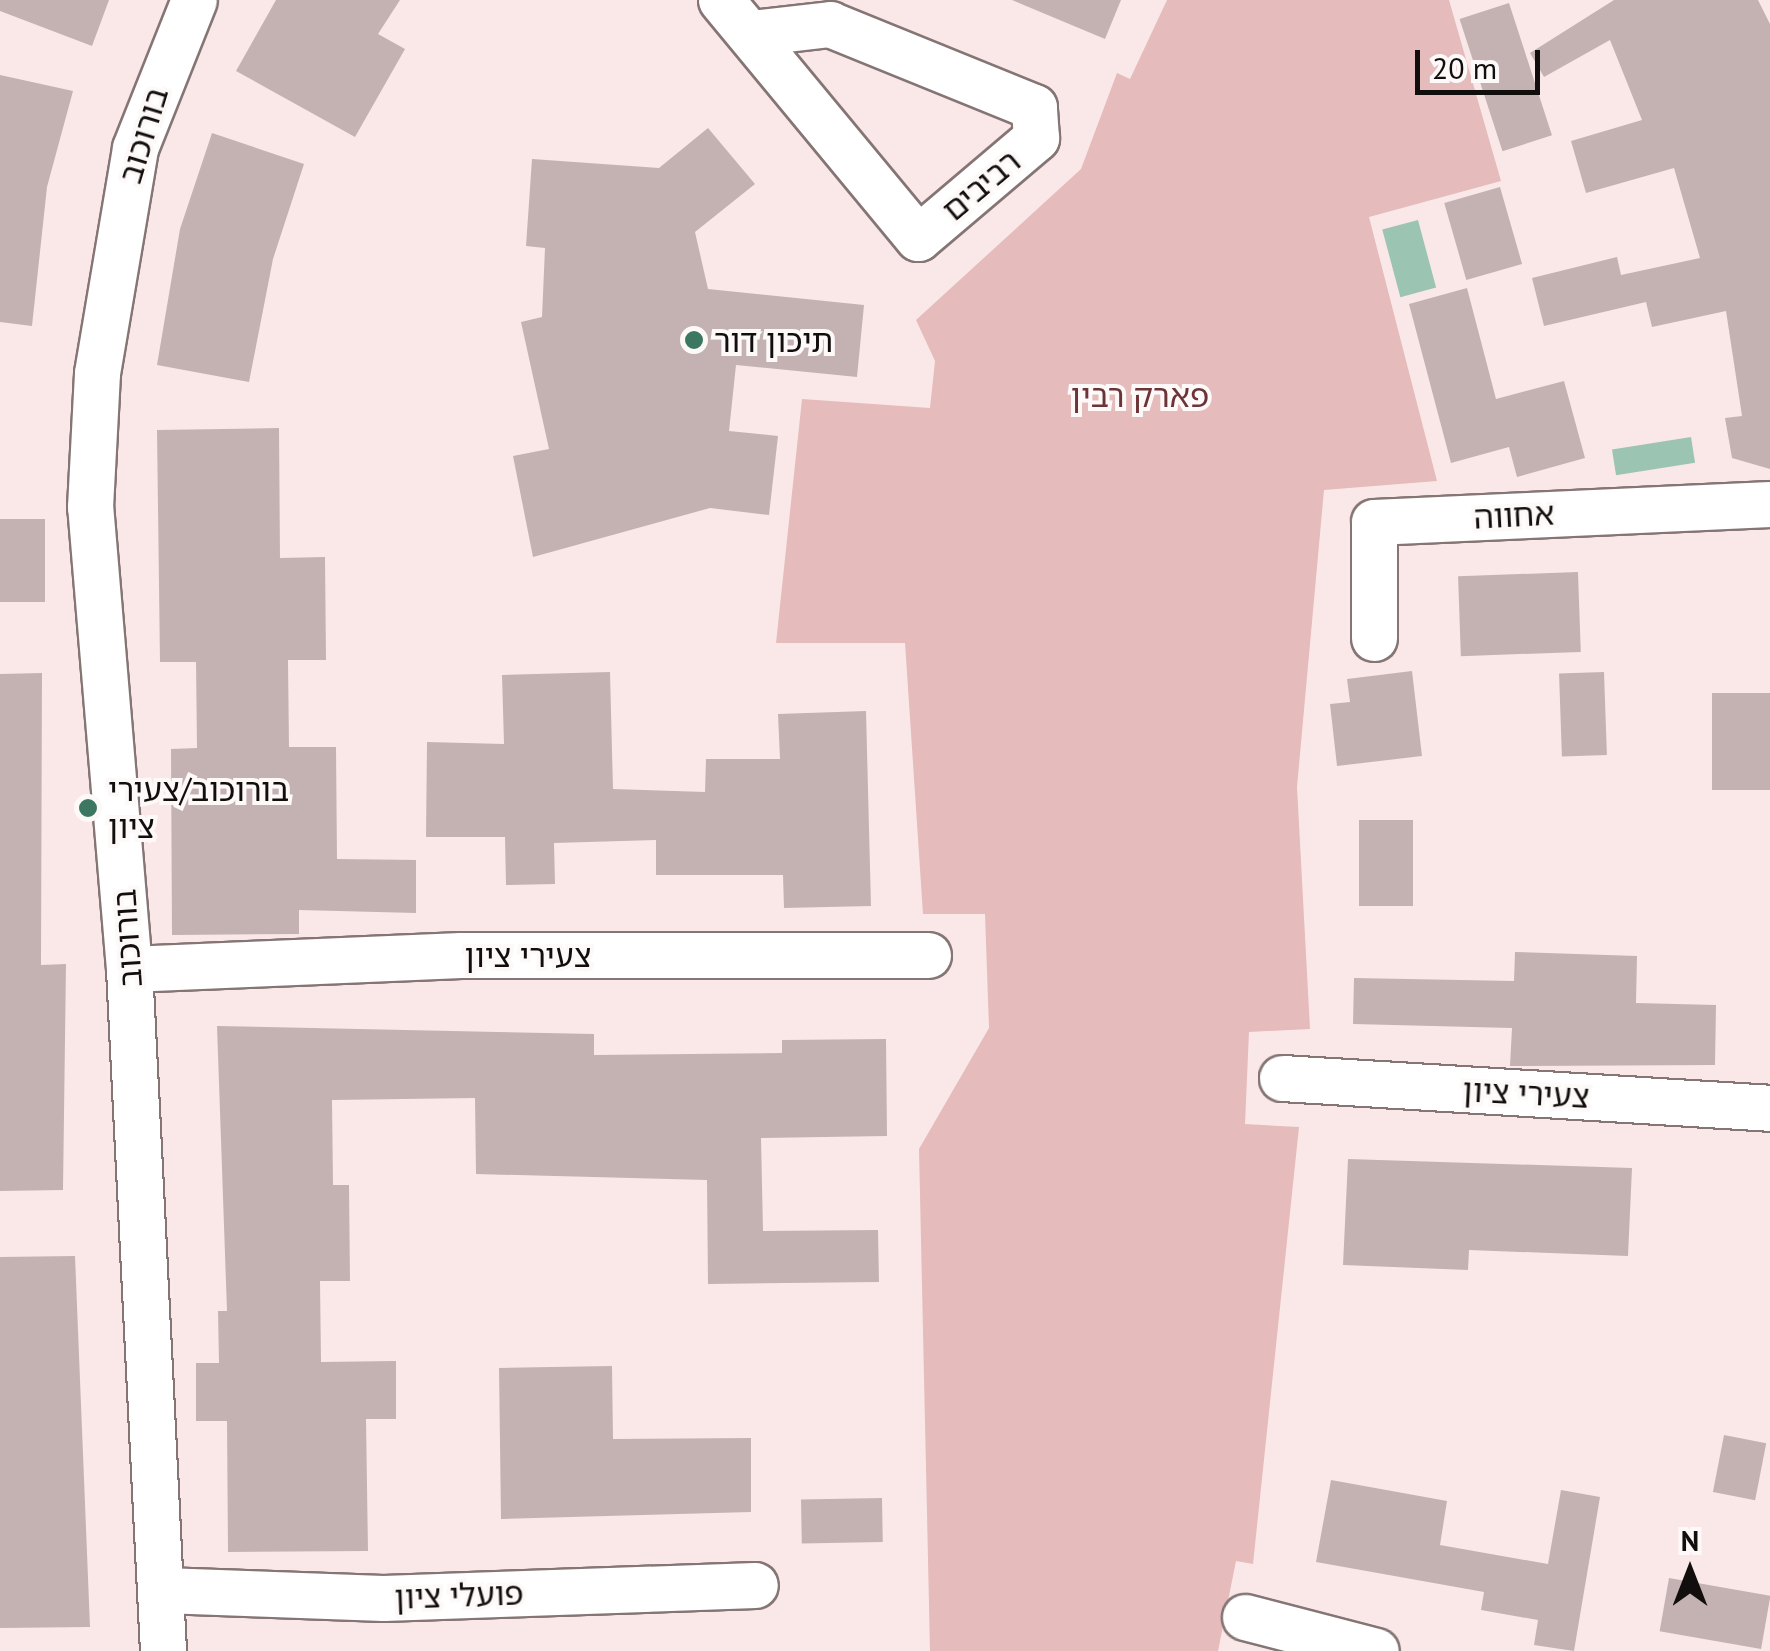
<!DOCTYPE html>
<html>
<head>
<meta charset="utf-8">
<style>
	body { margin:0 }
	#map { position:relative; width:1770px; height:1651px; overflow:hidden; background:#fae8e8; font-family:"PT Sans","Noto Sans Hebrew",sans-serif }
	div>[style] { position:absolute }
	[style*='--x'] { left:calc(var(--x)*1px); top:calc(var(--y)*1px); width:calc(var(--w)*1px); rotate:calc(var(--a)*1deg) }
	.green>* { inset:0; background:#e5bbbb }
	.water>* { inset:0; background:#9cc4b3; transform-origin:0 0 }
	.building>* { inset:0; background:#c4b2b2; transform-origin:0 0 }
	.roads { filter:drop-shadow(2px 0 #857575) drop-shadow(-2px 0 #857575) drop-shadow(0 2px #857575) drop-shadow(0 -2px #857575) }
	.street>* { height:45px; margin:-22.5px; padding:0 22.5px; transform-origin:22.5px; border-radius:22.5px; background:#fff }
	.dots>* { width:28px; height:28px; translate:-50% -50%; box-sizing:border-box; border:5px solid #fdf9f9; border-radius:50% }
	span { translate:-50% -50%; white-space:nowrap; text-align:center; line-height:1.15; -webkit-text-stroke:8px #fdf9f9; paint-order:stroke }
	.street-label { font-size:32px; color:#130e0e }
	.poi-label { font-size:32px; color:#130e0e }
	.left { translate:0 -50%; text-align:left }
	.park-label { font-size:32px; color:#6c3437 }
	.north { position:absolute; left:1640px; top:1521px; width:100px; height:100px; -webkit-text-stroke:8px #fdf9f9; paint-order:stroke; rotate:0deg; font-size:28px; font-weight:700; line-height:40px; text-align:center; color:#130e0e }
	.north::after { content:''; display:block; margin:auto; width:35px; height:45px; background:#130e0e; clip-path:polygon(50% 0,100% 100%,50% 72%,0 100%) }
	.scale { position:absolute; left:1415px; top:50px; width:125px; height:45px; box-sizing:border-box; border:5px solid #130e0e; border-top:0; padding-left:12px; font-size:30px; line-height:35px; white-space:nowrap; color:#130e0e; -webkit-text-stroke:8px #fdf9f9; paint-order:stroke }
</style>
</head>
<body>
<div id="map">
	<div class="green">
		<i style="clip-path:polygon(1167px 0,1449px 0,1501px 181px,1369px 217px,1437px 481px,1324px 490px,1297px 787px,1310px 1029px,1249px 1032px,1245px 1124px,1299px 1127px,1253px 1564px,1236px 1561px,1218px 1651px,930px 1651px,919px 1149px,989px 1028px,985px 914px,923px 914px,905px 643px,776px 643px,802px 399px,930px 408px,935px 361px,916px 320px,1081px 169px,1117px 73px,1130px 79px)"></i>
	</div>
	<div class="water">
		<i style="left:1418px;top:220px;width:70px;height:37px;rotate:75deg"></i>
		<i style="left:1691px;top:437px;width:26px;height:80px;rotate:81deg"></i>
	</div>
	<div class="building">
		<i style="clip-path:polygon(0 0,109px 0,92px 46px,0 11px)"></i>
		<i style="clip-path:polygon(276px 0,400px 0,378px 34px,405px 49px,355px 137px,236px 71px)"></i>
		<i style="clip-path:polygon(1012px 0,1121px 0,1105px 39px)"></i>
		<i style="clip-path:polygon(1614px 0,1758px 0,1770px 24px,1770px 469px,1732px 458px,1725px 418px,1742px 416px,1726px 311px,1652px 327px,1646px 302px,1544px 326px,1532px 278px,1617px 257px,1621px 275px,1700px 258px,1674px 168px,1586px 193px,1571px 141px,1642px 120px,1610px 40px,1544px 77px,1530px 53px)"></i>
		<i style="left:1509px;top:3px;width:139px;height:52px;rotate:72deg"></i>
		<i style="clip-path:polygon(0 75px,73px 91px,47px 187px,32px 326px,0 322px)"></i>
		<i style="clip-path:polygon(708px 128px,755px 184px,695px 232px,708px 289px,864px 305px,857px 377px,736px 365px,729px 431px,778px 436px,769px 515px,710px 508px,533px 557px,513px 456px,549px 449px,521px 322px,542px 317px,545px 248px,526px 246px,532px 159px,659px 168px)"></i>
		<i style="clip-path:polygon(212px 133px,304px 164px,273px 259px,249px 382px,157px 365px,180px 229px)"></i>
		<i style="left:1500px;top:187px;width:80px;height:58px;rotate:74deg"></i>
		<i style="clip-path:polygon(1467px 288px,1496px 399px,1564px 381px,1585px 458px,1517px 477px,1509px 447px,1451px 463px,1409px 304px)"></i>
		<i style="clip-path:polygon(279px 428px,280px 558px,325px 557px,326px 660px,288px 660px,289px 747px,336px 747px,337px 859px,416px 860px,416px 913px,299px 910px,299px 934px,172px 935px,171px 749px,197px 748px,196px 662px,160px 662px,157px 430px)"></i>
		<i style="left:0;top:519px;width:45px;height:83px"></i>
		<i style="left:1578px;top:572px;width:80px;height:120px;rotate:88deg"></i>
		<i style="clip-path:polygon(1412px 671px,1422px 756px,1337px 766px,1330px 704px,1350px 702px,1347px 679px)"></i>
		<i style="clip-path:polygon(610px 672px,613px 789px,705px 792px,706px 759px,780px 759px,778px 714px,866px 711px,871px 906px,784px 908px,783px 875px,656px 875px,656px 840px,554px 843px,555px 884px,506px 885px,505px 837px,426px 837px,427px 742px,504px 744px,502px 675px)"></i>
		<i style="left:1604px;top:672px;width:83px;height:45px;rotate:88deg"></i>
		<i style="clip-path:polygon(42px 673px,41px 965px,66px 964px,63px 1190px,0 1191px,0 674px)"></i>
		<i style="left:1770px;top:693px;width:97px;height:58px;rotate:90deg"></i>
		<i style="left:1359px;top:820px;width:54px;height:86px"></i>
		<i style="clip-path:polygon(1515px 952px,1637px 956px,1636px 1003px,1716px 1005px,1715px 1065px,1510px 1066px,1512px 1028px,1353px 1024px,1354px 978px,1514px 981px)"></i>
		<i style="clip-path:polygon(217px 1026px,594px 1034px,594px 1055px,782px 1053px,782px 1040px,886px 1039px,887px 1136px,761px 1138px,763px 1231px,878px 1230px,879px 1282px,708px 1284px,707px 1180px,476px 1174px,475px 1098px,332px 1100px,333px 1185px,349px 1185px,350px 1281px,320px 1281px,321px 1362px,396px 1361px,396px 1419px,366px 1419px,368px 1551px,228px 1552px,227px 1421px,196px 1421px,196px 1363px,219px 1363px,218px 1311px,227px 1311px)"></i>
		<i style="clip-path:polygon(1348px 1159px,1632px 1168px,1628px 1256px,1469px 1250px,1468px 1270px,1343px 1265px)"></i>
		<i style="clip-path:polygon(75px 1256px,90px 1627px,0 1628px,0 1257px)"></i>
		<i style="clip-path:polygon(612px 1366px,613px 1439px,751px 1438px,751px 1512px,501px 1519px,499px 1368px)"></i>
		<i style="left:1724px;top:1435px;width:43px;height:58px;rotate:11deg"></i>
		<i style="clip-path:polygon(1331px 1480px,1447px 1501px,1440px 1545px,1548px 1564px,1561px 1490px,1600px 1497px,1574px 1651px,1534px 1645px,1538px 1620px,1481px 1610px,1484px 1592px,1316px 1562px)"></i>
		<i style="left:882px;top:1498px;width:44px;height:81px;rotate:89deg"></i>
		<i style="left:1669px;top:1578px;width:103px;height:54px;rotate:10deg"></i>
	</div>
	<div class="roads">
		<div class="street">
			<i style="--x:721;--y:0;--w:309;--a:50.4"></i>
			<i style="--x:918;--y:238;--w:155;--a:-40.3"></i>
			<i style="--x:1036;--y:138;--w:31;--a:-94"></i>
			<i style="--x:1034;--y:107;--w:220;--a:-157.9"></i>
			<i style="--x:830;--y:24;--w:80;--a:173.5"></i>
			<i style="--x:1374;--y:638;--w:116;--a:-90"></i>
			<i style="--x:1374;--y:522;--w:396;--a:-2.6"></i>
			<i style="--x:129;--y:969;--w:332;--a:-2.4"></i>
			<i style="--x:461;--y:955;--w:467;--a:0"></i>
			<i style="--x:1282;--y:1078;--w:489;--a:3.5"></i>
			<i style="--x:163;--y:1590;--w:220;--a:2.1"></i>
			<i style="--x:383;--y:1598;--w:372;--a:-2"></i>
			<i style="--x:1245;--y:1617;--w:135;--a:14.5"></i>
			<i style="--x:163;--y:1651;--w:683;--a:-92.85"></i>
			<i style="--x:129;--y:969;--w:464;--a:-94.8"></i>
			<i style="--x:90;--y:507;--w:134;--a:-87"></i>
			<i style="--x:97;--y:373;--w:228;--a:-80.4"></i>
			<i style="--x:135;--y:148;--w:159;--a:-68.3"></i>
		</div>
	</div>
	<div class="dots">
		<i style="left:694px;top:340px;background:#3c7761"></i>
		<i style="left:88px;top:808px;background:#3c7761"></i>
	</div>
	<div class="street-label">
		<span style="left:143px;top:135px;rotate:-73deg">בורוכוב</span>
		<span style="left:981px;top:185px;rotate:-40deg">רביבים</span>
		<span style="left:1514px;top:515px;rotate:-3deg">אחווה</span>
		<span style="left:127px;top:938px;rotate:-94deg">בורוכוב</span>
		<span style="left:528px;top:955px">צעירי ציון</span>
		<span style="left:1526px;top:1093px;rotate:3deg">צעירי ציון</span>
		<span style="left:459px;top:1595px;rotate:-2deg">פועלי ציון</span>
	</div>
	<div class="poi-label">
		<span class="left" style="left:714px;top:340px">תיכון דור</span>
		<span class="left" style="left:108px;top:808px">בורוכוב/צעירי<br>ציון</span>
	</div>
	<div class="park-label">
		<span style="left:1140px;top:395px">פארק רבין</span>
	</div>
	<div class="north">N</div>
	<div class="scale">20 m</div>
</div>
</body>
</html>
